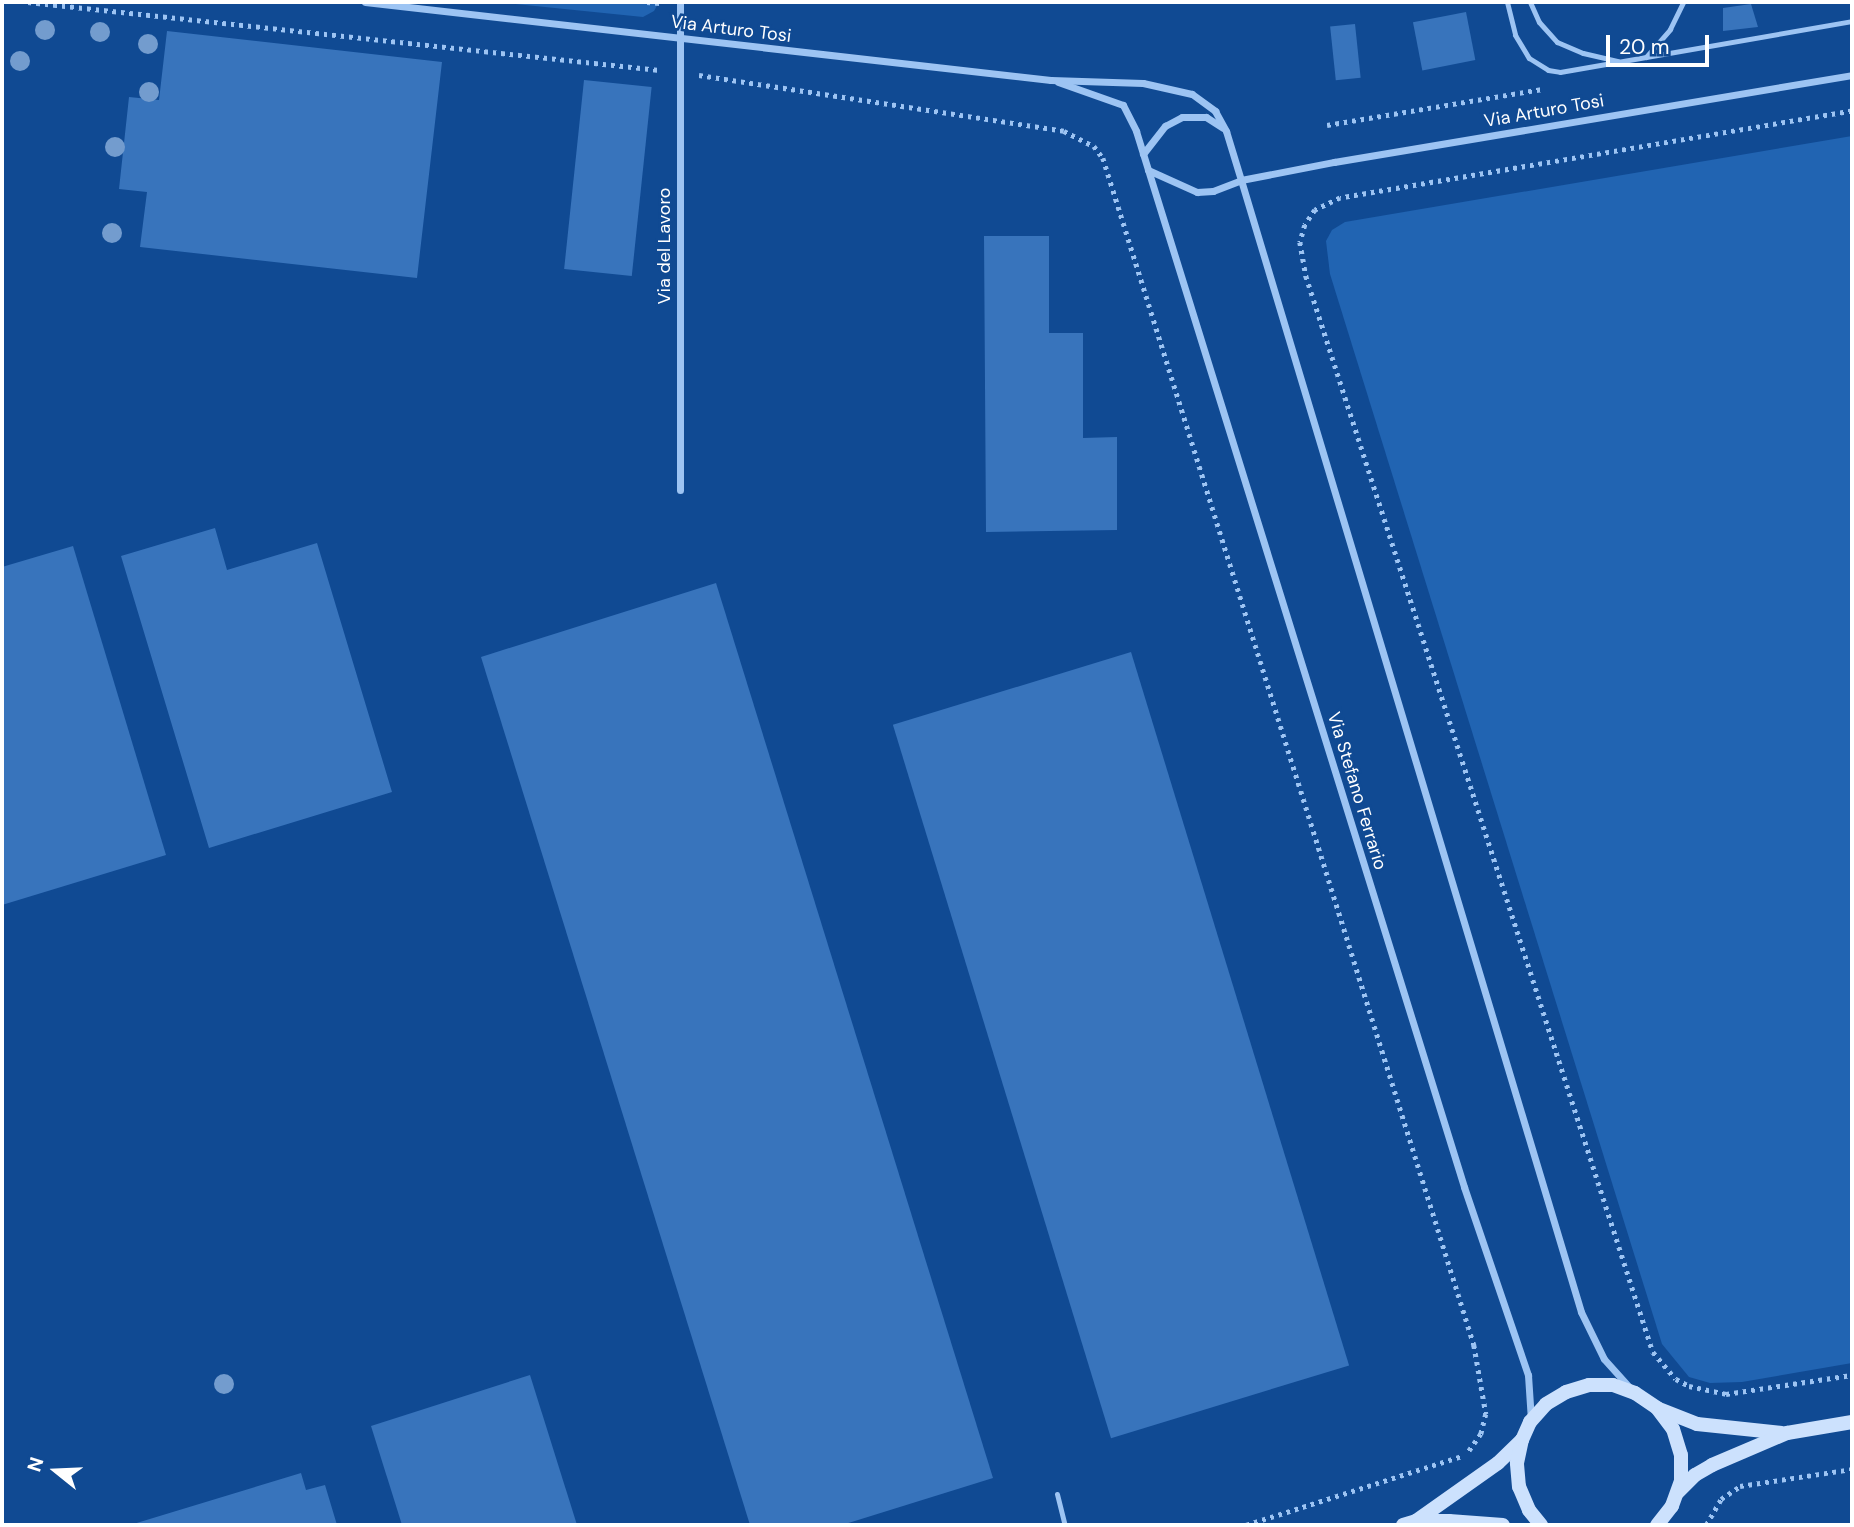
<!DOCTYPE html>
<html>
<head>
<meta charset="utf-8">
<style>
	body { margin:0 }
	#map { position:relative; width:1854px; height:1527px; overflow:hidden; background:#104a93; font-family:"DM Sans",sans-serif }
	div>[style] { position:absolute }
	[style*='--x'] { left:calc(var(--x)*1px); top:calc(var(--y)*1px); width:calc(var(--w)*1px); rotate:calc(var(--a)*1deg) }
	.green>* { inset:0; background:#2164b2 }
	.building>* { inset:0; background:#3874bc; transform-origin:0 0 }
	.path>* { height:4.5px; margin-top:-2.25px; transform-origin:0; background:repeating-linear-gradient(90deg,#9dc4f3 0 3.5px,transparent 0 8.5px) }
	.lane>* { height:5px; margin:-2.5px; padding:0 2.5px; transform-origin:2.5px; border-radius:2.5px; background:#9dc4f3 }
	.street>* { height:7px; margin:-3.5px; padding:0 3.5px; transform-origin:3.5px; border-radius:3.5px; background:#9dc4f3 }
	.secondary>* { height:14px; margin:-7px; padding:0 7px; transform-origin:7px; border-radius:7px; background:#cce1fd }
	.trees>* { width:20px; height:20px; margin:-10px; border-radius:50%; background:#739cce }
	span { translate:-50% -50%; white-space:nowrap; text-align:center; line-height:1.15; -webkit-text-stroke:5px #104a93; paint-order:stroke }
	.street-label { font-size:18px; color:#fff }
	.frame { position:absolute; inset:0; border:4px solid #fff; pointer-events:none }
	.north { position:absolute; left:21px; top:1436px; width:70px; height:70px; -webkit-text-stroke:5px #104a93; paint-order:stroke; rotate:288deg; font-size:19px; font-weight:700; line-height:28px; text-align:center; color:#fff }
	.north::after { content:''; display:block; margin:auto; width:24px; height:32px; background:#fff; clip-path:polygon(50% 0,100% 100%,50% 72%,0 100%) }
	.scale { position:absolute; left:1606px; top:35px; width:103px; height:32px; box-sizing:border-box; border:4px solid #fff; border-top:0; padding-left:9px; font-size:21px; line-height:24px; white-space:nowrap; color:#fff; -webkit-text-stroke:5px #104a93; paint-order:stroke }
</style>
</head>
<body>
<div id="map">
	<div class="green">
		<i style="clip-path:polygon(496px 2px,659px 2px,654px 11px,643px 17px)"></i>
		<i style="clip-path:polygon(1852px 136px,1852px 1363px,1742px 1382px,1710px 1383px,1689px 1377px,1662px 1344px,1330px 274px,1326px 241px,1332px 230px,1345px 222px)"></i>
	</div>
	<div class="building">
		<i style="clip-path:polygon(1751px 4px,1758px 27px,1723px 31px,1723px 8px)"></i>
		<i style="left:1466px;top:12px;width:49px;height:54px;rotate:79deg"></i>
		<i style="left:1355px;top:24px;width:54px;height:25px;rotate:84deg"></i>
		<i style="clip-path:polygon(167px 31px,442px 62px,417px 278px,140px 247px,147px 192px,119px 189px,129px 97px,159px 100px)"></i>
		<i style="left:584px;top:80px;width:68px;height:190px;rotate:6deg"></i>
		<i style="clip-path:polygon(984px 236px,1049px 236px,1049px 333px,1083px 333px,1083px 438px,1117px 437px,1117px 530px,986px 532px)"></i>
		<i style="clip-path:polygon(215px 528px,227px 570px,317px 543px,392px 792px,209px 848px,121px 556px)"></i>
		<i style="clip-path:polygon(73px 546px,166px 855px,2px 905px,2px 567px)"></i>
		<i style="clip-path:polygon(716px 583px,993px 1478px,842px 1525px,750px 1525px,481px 657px)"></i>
		<i style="left:1131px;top:652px;width:746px;height:249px;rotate:73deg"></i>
		<i style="clip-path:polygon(530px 1375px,577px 1525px,402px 1525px,371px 1426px)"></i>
		<i style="clip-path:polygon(301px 1473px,306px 1490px,325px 1485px,337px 1525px,130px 1525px)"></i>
	</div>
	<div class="path">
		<i style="--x:28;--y:2;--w:635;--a:6.15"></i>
		<i style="--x:647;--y:2;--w:13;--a:4"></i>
		<i style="--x:699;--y:75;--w:369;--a:8.7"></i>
		<i style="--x:1064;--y:131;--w:34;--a:27"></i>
		<i style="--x:1094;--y:146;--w:15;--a:53"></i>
		<i style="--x:1103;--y:158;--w:1244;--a:72.64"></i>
		<i style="--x:1474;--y:1345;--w:70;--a:80.1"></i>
		<i style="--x:1486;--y:1414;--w:21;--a:104"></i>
		<i style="--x:1481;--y:1434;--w:21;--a:125"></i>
		<i style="--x:1852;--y:111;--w:519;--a:170.36"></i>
		<i style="--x:1340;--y:198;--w:28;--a:154"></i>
		<i style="--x:1315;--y:210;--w:18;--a:124"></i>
		<i style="--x:1305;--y:225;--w:18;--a:106"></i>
		<i style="--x:1300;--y:242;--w:35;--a:80"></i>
		<i style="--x:1306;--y:276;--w:1131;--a:72.13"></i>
		<i style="--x:1653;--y:1352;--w:35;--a:50"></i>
		<i style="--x:1676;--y:1379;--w:15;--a:28"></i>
		<i style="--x:1689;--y:1386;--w:38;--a:12"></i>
		<i style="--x:1726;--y:1394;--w:127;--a:-8.6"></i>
		<i style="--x:1327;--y:125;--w:217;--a:-9.5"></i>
		<i style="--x:1246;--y:1525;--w:227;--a:-17.7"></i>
		<i style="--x:1706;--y:1525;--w:30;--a:-60"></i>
		<i style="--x:1721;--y:1499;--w:23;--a:-34"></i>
		<i style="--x:1740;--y:1486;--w:113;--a:-8.6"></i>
	</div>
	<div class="lane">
		<i style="--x:1507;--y:2;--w:34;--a:76"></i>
		<i style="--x:1515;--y:35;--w:27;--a:59"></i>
		<i style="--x:1529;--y:58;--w:22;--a:32"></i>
		<i style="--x:1548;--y:70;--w:12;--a:9"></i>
		<i style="--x:1560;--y:72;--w:296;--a:-9.9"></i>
		<i style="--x:1530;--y:2;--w:22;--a:66"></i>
		<i style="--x:1539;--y:22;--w:27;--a:48"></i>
		<i style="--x:1557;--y:42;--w:28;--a:23"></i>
		<i style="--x:1583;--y:53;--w:36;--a:13"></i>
		<i style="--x:1646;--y:57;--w:37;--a:-49"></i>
		<i style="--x:1670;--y:29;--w:30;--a:-64"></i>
		<i style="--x:1057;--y:1494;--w:32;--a:76"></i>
	</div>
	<div class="street">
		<i style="--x:365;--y:2;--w:690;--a:6.49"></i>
		<i style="--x:1051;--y:80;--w:92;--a:1.9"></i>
		<i style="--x:1143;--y:83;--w:50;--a:12.7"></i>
		<i style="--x:1192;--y:94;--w:29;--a:36"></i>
		<i style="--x:1215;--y:111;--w:23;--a:61"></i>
		<i style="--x:1226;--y:131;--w:51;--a:73"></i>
		<i style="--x:1241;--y:180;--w:1182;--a:73.28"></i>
		<i style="--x:1581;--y:1312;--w:52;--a:63.9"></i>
		<i style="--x:1604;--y:1359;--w:38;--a:48"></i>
		<i style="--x:1058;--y:82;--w:69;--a:19.5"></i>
		<i style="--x:1123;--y:105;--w:29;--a:63"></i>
		<i style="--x:1136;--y:131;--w:1106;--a:72.74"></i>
		<i style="--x:1464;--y:1187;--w:199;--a:71.2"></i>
		<i style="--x:1528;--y:1375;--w:45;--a:86.2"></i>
		<i style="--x:1143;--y:154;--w:36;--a:-52"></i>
		<i style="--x:1165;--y:126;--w:19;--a:-28"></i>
		<i style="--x:1182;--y:117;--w:24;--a:0"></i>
		<i style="--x:1206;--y:117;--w:20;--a:33"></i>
		<i style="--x:1148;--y:170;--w:54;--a:24.2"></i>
		<i style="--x:1197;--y:192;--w:16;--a:-4"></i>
		<i style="--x:1213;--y:191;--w:30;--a:-21"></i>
		<i style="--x:1241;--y:180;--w:95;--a:-11"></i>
		<i style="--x:1334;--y:162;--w:525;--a:-9.53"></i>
		<i style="--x:680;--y:490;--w:488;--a:-90"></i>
	</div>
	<div class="secondary">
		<i style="--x:1659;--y:1409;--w:41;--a:21.5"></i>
		<i style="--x:1697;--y:1424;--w:85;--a:6"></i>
		<i style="--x:1678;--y:1492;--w:24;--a:-45"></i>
		<i style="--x:1695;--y:1475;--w:20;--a:-30"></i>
		<i style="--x:1712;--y:1465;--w:82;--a:-23.1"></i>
		<i style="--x:1787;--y:1433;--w:66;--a:-9.6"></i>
		<i style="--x:1416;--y:1521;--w:100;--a:-35.3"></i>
		<i style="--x:1498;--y:1463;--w:33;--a:-44"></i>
		<i style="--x:1403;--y:1525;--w:14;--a:-17"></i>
		<i style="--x:1416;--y:1521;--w:33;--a:0"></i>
		<i style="--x:1449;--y:1521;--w:54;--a:4.2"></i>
		<i style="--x:1541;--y:1525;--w:19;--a:-129"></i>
		<i style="--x:1529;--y:1510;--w:25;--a:-113"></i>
		<i style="--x:1519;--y:1487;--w:24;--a:-95"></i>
		<i style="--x:1517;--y:1463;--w:24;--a:-78"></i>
		<i style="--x:1522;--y:1440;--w:20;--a:-66"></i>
		<i style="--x:1530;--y:1422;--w:24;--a:-48"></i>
		<i style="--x:1546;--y:1404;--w:23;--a:-31"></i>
		<i style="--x:1566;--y:1392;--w:24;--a:-17"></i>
		<i style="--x:1589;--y:1385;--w:24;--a:0"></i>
		<i style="--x:1613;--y:1385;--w:23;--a:20"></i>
		<i style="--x:1635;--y:1393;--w:27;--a:34"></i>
		<i style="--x:1657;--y:1408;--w:26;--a:53"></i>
		<i style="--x:1673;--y:1429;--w:27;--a:73"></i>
		<i style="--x:1681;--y:1455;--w:26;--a:90"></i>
		<i style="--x:1681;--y:1481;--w:27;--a:110"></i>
		<i style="--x:1672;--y:1506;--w:24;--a:128"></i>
	</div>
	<div class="trees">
		<i style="left:45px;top:30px"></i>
		<i style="left:100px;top:32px"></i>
		<i style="left:148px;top:44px"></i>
		<i style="left:20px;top:61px"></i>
		<i style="left:149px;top:92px"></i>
		<i style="left:115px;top:147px"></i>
		<i style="left:112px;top:233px"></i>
		<i style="left:224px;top:1384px"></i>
	</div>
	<div class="street-label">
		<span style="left:731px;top:29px;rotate:7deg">Via Arturo Tosi</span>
		<span style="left:1544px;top:111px;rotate:-10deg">Via Arturo Tosi</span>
		<span style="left:664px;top:246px;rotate:-90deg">Via del Lavoro</span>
		<span style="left:1357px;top:791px;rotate:73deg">Via Stefano Ferrario</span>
	</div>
	<div class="frame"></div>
	<div class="north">N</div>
	<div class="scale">20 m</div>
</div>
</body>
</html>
